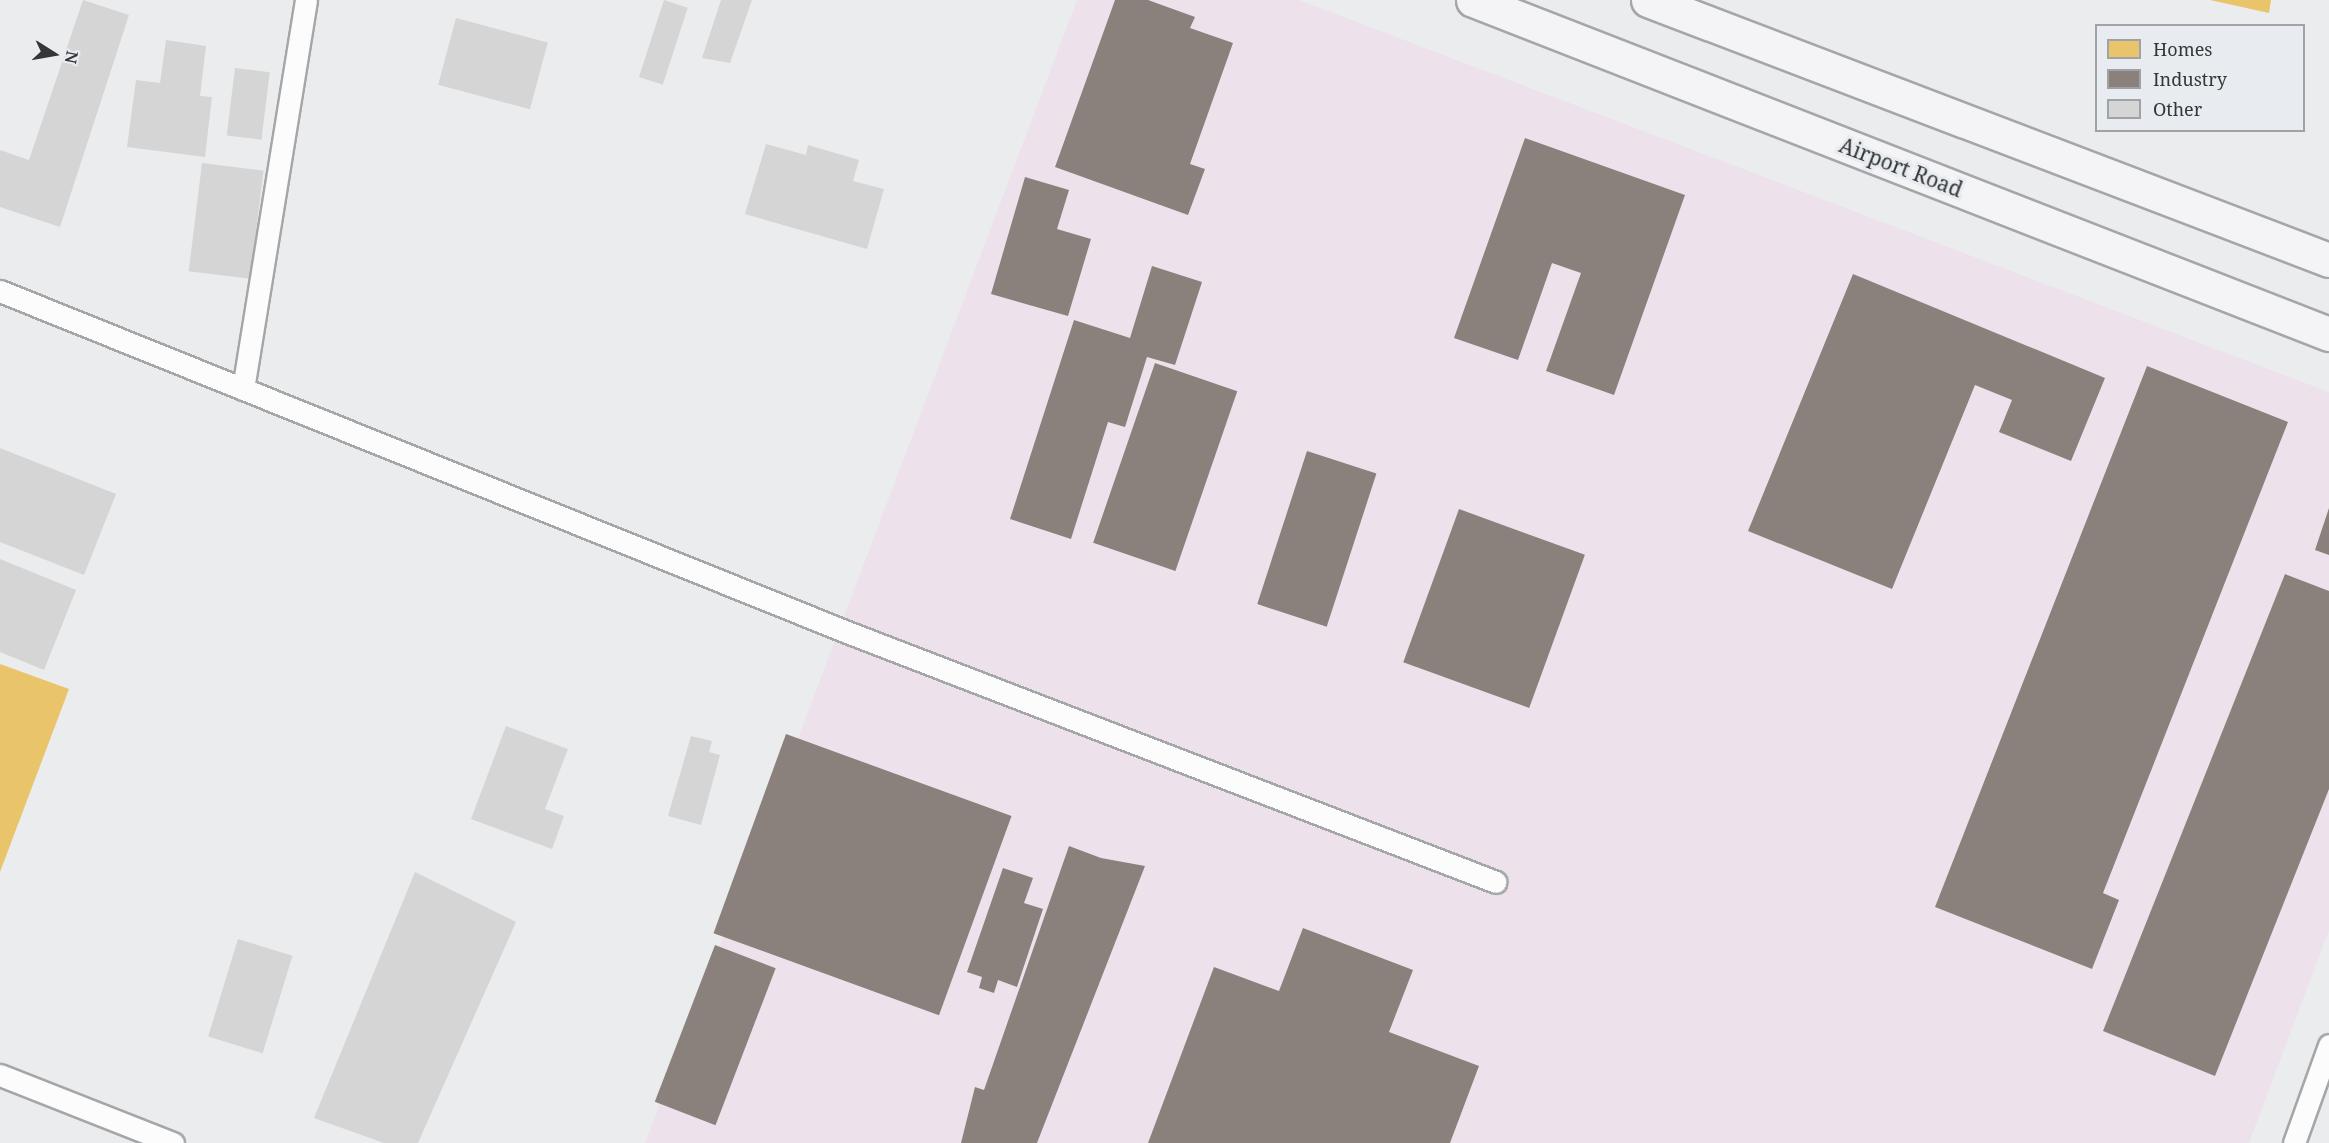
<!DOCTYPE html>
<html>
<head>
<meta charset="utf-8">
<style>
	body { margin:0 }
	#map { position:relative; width:2329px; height:1143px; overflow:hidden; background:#eaecee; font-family:"Noto Serif",serif }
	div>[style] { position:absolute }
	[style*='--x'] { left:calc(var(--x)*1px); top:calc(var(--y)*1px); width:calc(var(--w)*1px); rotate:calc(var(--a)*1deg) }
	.industrial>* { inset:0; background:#ede2eb }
	.homes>* { inset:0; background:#e9c46a }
	.industry>* { inset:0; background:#8a817c; transform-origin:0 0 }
	.building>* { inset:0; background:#d5d5d5; transform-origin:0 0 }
	.roads { filter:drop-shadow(2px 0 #a4a6a8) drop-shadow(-2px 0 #a4a6a8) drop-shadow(0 2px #a4a6a8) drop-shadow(0 -2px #a4a6a8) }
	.service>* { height:21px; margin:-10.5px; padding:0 10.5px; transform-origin:10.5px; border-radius:10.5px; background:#fcfcfc }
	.secondary>* { height:33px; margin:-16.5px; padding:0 16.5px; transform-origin:16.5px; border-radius:16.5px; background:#f4f3f5 }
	span { translate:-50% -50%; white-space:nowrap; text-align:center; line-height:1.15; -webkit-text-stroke:6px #e8ecf0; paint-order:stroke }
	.street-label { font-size:21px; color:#343637 }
	.legend { position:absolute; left:2095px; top:24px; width:210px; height:108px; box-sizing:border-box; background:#e8ecf0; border:2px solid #a0a3a6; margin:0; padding:8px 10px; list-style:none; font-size:18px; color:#343637 }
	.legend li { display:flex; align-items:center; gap:12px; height:30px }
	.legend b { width:30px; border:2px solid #a0a3a6 }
	.north { position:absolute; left:24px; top:24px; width:60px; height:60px; -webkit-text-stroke:4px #e8ecf0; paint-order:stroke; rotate:101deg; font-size:16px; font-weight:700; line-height:24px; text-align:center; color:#343637 }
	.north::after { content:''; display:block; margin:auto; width:21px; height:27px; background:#343637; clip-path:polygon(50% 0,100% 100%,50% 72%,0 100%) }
</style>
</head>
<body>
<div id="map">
	<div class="industrial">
		<i style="clip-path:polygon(1077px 0,1299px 0,2329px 392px,2329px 930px,2249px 1143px,645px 1143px)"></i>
	</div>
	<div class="homes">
		<i style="clip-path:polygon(2210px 0,2271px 0,2269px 13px)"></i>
		<i style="clip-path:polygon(0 664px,69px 689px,0 872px)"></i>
	</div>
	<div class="industry">
		<i style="clip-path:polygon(1115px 0,1148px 0,1195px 17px,1190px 28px,1233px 43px,1190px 164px,1205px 169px,1188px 215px,1055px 167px)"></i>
		<i style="clip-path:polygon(1525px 138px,1685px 195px,1614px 395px,1546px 371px,1581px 273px,1552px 263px,1518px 360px,1454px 338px)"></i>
		<i style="clip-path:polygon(1025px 177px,1069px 190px,1057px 229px,1091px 239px,1068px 316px,991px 294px)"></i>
		<i style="clip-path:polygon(1152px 266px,1202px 282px,1175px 365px,1147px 357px,1125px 427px,1108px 422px,1071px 539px,1010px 519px,1074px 320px,1130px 338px)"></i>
		<i style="clip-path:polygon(1853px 274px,2105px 378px,2071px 461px,1999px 432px,2012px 400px,1975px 385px,1892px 589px,1748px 531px)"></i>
		<i style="left:1155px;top:363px;width:87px;height:190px;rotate:19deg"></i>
		<i style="clip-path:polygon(2147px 366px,2288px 422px,2103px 893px,2119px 900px,2092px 969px,1935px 907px)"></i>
		<i style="left:1307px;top:451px;width:73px;height:161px;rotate:18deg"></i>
		<i style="clip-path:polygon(2329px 508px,2329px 555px,2315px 550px)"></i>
		<i style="left:1459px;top:509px;width:134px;height:163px;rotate:20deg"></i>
		<i style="clip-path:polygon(2285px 574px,2329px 591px,2329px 789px,2215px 1076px,2103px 1031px)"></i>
		<i style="left:786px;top:734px;width:240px;height:212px;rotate:20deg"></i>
		<i style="clip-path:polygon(1069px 846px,1101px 858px,1145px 866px,1037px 1143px,961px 1143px,975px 1087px,984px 1090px)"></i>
		<i style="clip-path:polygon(1003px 868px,1033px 878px,1024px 903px,1043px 909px,1017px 987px,998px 980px,994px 993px,979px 988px,982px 977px,967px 972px)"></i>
		<i style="clip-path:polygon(1303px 928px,1413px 970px,1389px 1032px,1479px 1066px,1450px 1143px,1148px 1143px,1214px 967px,1279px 991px)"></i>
		<i style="left:715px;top:945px;width:65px;height:168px;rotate:21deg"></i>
	</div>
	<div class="building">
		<i style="clip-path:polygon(83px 0,129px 15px,60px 227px,0 207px,0 150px,29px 160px)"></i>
		<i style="left:664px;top:0;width:25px;height:81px;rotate:18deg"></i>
		<i style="clip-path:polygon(721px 0,752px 0,730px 63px,702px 58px)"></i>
		<i style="left:456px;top:18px;width:95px;height:69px;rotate:15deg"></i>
		<i style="clip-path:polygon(166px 40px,206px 46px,200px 96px,212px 97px,205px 157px,127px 147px,136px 80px,160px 83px)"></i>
		<i style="left:235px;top:68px;width:35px;height:68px;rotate:7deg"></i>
		<i style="clip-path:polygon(766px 144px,806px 155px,808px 145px,859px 160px,853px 181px,884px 189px,867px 249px,745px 214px)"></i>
		<i style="left:202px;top:163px;width:62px;height:109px;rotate:7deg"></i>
		<i style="clip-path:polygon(0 448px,116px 494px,84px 575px,0 542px)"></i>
		<i style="clip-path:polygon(0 559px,76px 590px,44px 670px,0 652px)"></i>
		<i style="clip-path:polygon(506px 726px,568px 749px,545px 809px,564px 816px,552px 849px,471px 819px)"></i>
		<i style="clip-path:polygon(691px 736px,712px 741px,709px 752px,720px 755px,701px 825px,668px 816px)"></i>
		<i style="clip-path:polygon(415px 872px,516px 922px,418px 1143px,384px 1143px,314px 1118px)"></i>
		<i style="left:238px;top:939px;width:57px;height:102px;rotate:17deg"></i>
	</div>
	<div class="roads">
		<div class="service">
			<i style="--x:0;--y:291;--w:913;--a:21.93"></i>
			<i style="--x:847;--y:632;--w:695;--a:21.07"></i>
			<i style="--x:243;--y:389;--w:394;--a:-80.8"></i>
			<i style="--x:0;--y:1075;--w:186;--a:21.5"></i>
			<i style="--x:2294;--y:1143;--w:104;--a:-70.3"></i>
		</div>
		<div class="secondary">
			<i style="--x:1473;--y:0;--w:919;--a:21.32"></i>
			<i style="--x:1648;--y:0;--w:729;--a:20.9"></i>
		</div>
	</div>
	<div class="street-label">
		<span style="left:1901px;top:167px;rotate:21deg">Airport Road</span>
	</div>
	<ul class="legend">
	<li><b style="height:16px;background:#e9c46a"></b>Homes</li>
	<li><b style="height:16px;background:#8a817c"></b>Industry</li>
	<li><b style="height:16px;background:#d5d5d5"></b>Other</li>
	</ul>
	<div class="north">N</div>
</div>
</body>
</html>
